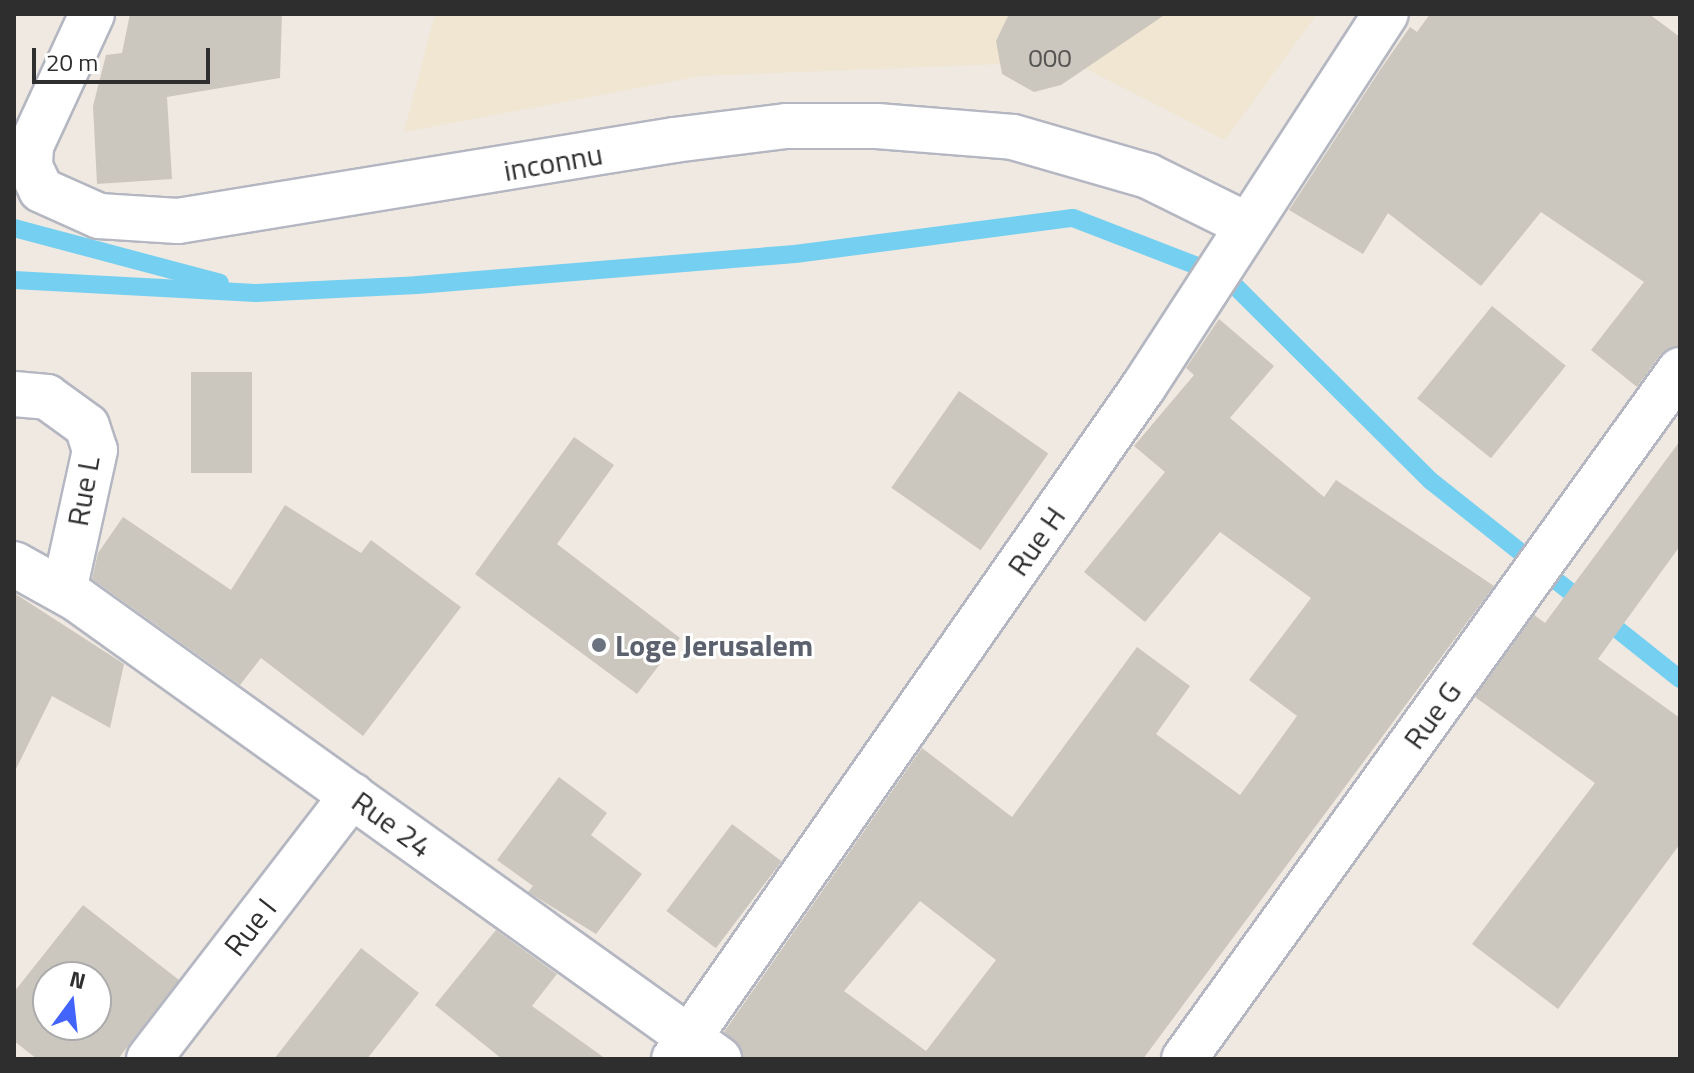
<!DOCTYPE html>
<html>
<head>
<meta charset="utf-8">
<style>
	body { margin:0 }
	#map { position:relative; width:1694px; height:1073px; overflow:hidden; background:#efe9e1; font-family:"Titillium Web",sans-serif }
	div>[style] { position:absolute }
	[style*='--x'] { left:calc(var(--x)*1px); top:calc(var(--y)*1px); width:calc(var(--w)*1px); rotate:calc(var(--a)*1deg) }
	.education>* { inset:0; background:#f0e6d1 }
	.stream>* { height:18px; margin:-9px; padding:0 9px; transform-origin:9px; border-radius:9px; background:#75cff0 }
	.building>* { inset:0; background:#cbc7bf; transform-origin:0 0 }
	.roads { filter:drop-shadow(2px 0 #b4b7c1) drop-shadow(-2px 0 #b4b7c1) drop-shadow(0 2px #b4b7c1) drop-shadow(0 -2px #b4b7c1) }
	.minor>* { height:44px; margin:-22px; padding:0 22px; transform-origin:22px; border-radius:22px; background:#fff }
	.dots>* { width:22px; height:22px; translate:-50% -50%; box-sizing:border-box; border:4px solid #fff; border-radius:50% }
	span { translate:-50% -50%; white-space:nowrap; text-align:center; line-height:1.15; -webkit-text-stroke:6px #fff; paint-order:stroke }
	.number-label { font-size:26px; color:#555452 }
	.number-label span { -webkit-text-stroke-width:0 }
	.street-label { font-size:30px; color:#2e2e2e }
	.worship-label { font-size:30px; color:#5b616d; font-weight:700 }
	.left { translate:0 -50%; text-align:left }
	.frame { position:absolute; inset:0; border:16px solid #2e2e2e; pointer-events:none }
	.north { position:absolute; left:32px; top:961px; width:80px; height:80px; box-sizing:border-box; background:#fff; border:2px solid #ababab; border-radius:50%; rotate:15deg; font-size:22px; font-weight:700; line-height:32px; text-align:center; color:#2e2e2e }
	.north::after { content:''; display:block; margin:auto; width:28px; height:36px; background:#4264fb; clip-path:polygon(50% 0,100% 100%,50% 72%,0 100%) }
	.scale { position:absolute; left:32px; top:48px; width:178px; height:36px; box-sizing:border-box; border:4px solid #2e2e2e; border-top:0; padding-left:10px; font-size:24px; line-height:28px; white-space:nowrap; color:#2e2e2e; -webkit-text-stroke:6px #fff; paint-order:stroke }
</style>
</head>
<body>
<div id="map">
	<div class="education">
		<i style="clip-path:polygon(435px 14px,1317px 14px,1225px 140px,1071px 61px,701px 76px,404px 132px)"></i>
	</div>
	<div class="stream">
		<i style="--x:14;--y:228;--w:213;--a:14.9"></i>
		<i style="--x:14;--y:280;--w:242;--a:3.1"></i>
		<i style="--x:256;--y:293;--w:161;--a:-2.8"></i>
		<i style="--x:417;--y:285;--w:379;--a:-4.7"></i>
		<i style="--x:795;--y:254;--w:280;--a:-7.4"></i>
		<i style="--x:1073;--y:218;--w:164;--a:21.1"></i>
		<i style="--x:1226;--y:277;--w:289;--a:44.9"></i>
		<i style="--x:1431;--y:481;--w:318;--a:38.5"></i>
	</div>
	<div class="building">
		<i style="clip-path:polygon(130px 14px,282px 14px,280px 78px,167px 97px,172px 179px,97px 184px,93px 106px,106px 55px,122px 53px)"></i>
		<i style="clip-path:polygon(1009px 14px,1166px 14px,1061px 85px,1034px 92px,1002px 74px,996px 41px)"></i>
		<i style="clip-path:polygon(1430px 14px,1649px 14px,1680px 37px,1680px 345px,1660px 355px,1637px 387px,1591px 350px,1644px 282px,1541px 212px,1481px 286px,1388px 213px,1363px 254px,1289px 210px,1380px 70px,1410px 27px,1417px 32px)"></i>
		<i style="left:1492px;top:306px;width:95px;height:119px;rotate:39deg"></i>
		<i style="clip-path:polygon(evenodd,1219px 319px,1274px 366px,1230px 418px,1324px 497px,1336px 480px,1494px 586px,1143px 1059px,744px 1059px,724px 1032px,922px 748px,1012px 817px,1137px 647px,1190px 686px,1156px 734px,1240px 795px,1297px 716px,1249px 680px,1311px 598px,1220px 532px,1145px 622px,1084px 572px,1165px 472px,1134px 446px,1194px 375px,1186px 368px,1219px 319px,920px 901px,996px 960px,926px 1051px,844px 991px,920px 901px)"></i>
		<i style="left:191px;top:372px;width:61px;height:101px"></i>
		<i style="left:959px;top:391px;width:109px;height:118px;rotate:35deg"></i>
		<i style="clip-path:polygon(574px 437px,614px 465px,557px 544px,680px 638px,637px 694px,475px 574px)"></i>
		<i style="clip-path:polygon(1680px 441px,1680px 546px,1598px 659px,1680px 718px,1680px 844px,1558px 1009px,1472px 944px,1595px 783px,1475px 697px,1534px 615px,1545px 623px)"></i>
		<i style="clip-path:polygon(285px 505px,361px 553px,371px 540px,461px 607px,363px 736px,261px 658px,240px 685px,92px 579px,98px 553px,123px 517px,231px 590px)"></i>
		<i style="clip-path:polygon(14px 593px,124px 664px,110px 728px,52px 696px,14px 773px)"></i>
		<i style="clip-path:polygon(559px 777px,607px 813px,591px 835px,642px 874px,596px 934px,528px 892px,533px 886px,497px 860px)"></i>
		<i style="left:732px;top:824px;width:62px;height:109px;rotate:37deg"></i>
		<i style="clip-path:polygon(evenodd,83px 905px,179px 980px,118px 1059px,37px 1059px,14px 1041px,14px 992px,83px 905px,48px 977px,96px 977px,96px 1025px,48px 1025px,48px 977px)"></i>
		<i style="clip-path:polygon(496px 930px,557px 974px,532px 1006px,606px 1059px,502px 1059px,435px 1005px)"></i>
		<i style="clip-path:polygon(361px 948px,419px 993px,367px 1059px,274px 1059px)"></i>
	</div>
	<div class="roads">
		<div class="minor">
			<i style="--x:92;--y:14;--w:145;--a:114.8"></i>
			<i style="--x:31;--y:146;--w:21;--a:93"></i>
			<i style="--x:30;--y:167;--w:25;--a:64"></i>
			<i style="--x:41;--y:190;--w:64;--a:24.1"></i>
			<i style="--x:99;--y:216;--w:79;--a:3.6"></i>
			<i style="--x:178;--y:221;--w:503;--a:-9.27"></i>
			<i style="--x:674;--y:140;--w:113;--a:-7.1"></i>
			<i style="--x:786;--y:126;--w:91;--a:0"></i>
			<i style="--x:877;--y:126;--w:136;--a:4.6"></i>
			<i style="--x:1013;--y:137;--w:141;--a:16.1"></i>
			<i style="--x:1148;--y:176;--w:110;--a:26.3"></i>
			<i style="--x:14;--y:394;--w:33;--a:5"></i>
			<i style="--x:47;--y:397;--w:49;--a:35.9"></i>
			<i style="--x:87;--y:426;--w:25;--a:72"></i>
			<i style="--x:95;--y:450;--w:144;--a:102.4"></i>
			<i style="--x:14;--y:564;--w:72;--a:29.1"></i>
			<i style="--x:77;--y:599;--w:790;--a:35.62"></i>
			<i style="--x:149;--y:1059;--w:333;--a:-52.4"></i>
			<i style="--x:674;--y:1059;--w:821;--a:-55.07"></i>
			<i style="--x:1144;--y:386;--w:444;--a:-57"></i>
			<i style="--x:1184;--y:1059;--w:849;--a:-54.25"></i>
		</div>
	</div>
	<div class="dots">
		<i style="left:599px;top:645px;background:#6b7280"></i>
	</div>
	<div class="number-label">
		<span style="left:1050px;top:58px">000</span>
	</div>
	<div class="street-label">
		<span style="left:553px;top:162px;rotate:-10deg">inconnu</span>
		<span style="left:83px;top:491px;rotate:-80deg">Rue L</span>
		<span style="left:1036px;top:541px;rotate:-55deg">Rue H</span>
		<span style="left:1432px;top:715px;rotate:-54deg">Rue G</span>
		<span style="left:392px;top:824px;rotate:36deg">Rue 24</span>
		<span style="left:250px;top:927px;rotate:-52deg">Rue I</span>
	</div>
	<div class="worship-label">
		<span class="left" style="left:615px;top:645px">Loge Jerusalem</span>
	</div>
	<div class="frame"></div>
	<div class="north">N</div>
	<div class="scale">20 m</div>
</div>
</body>
</html>
